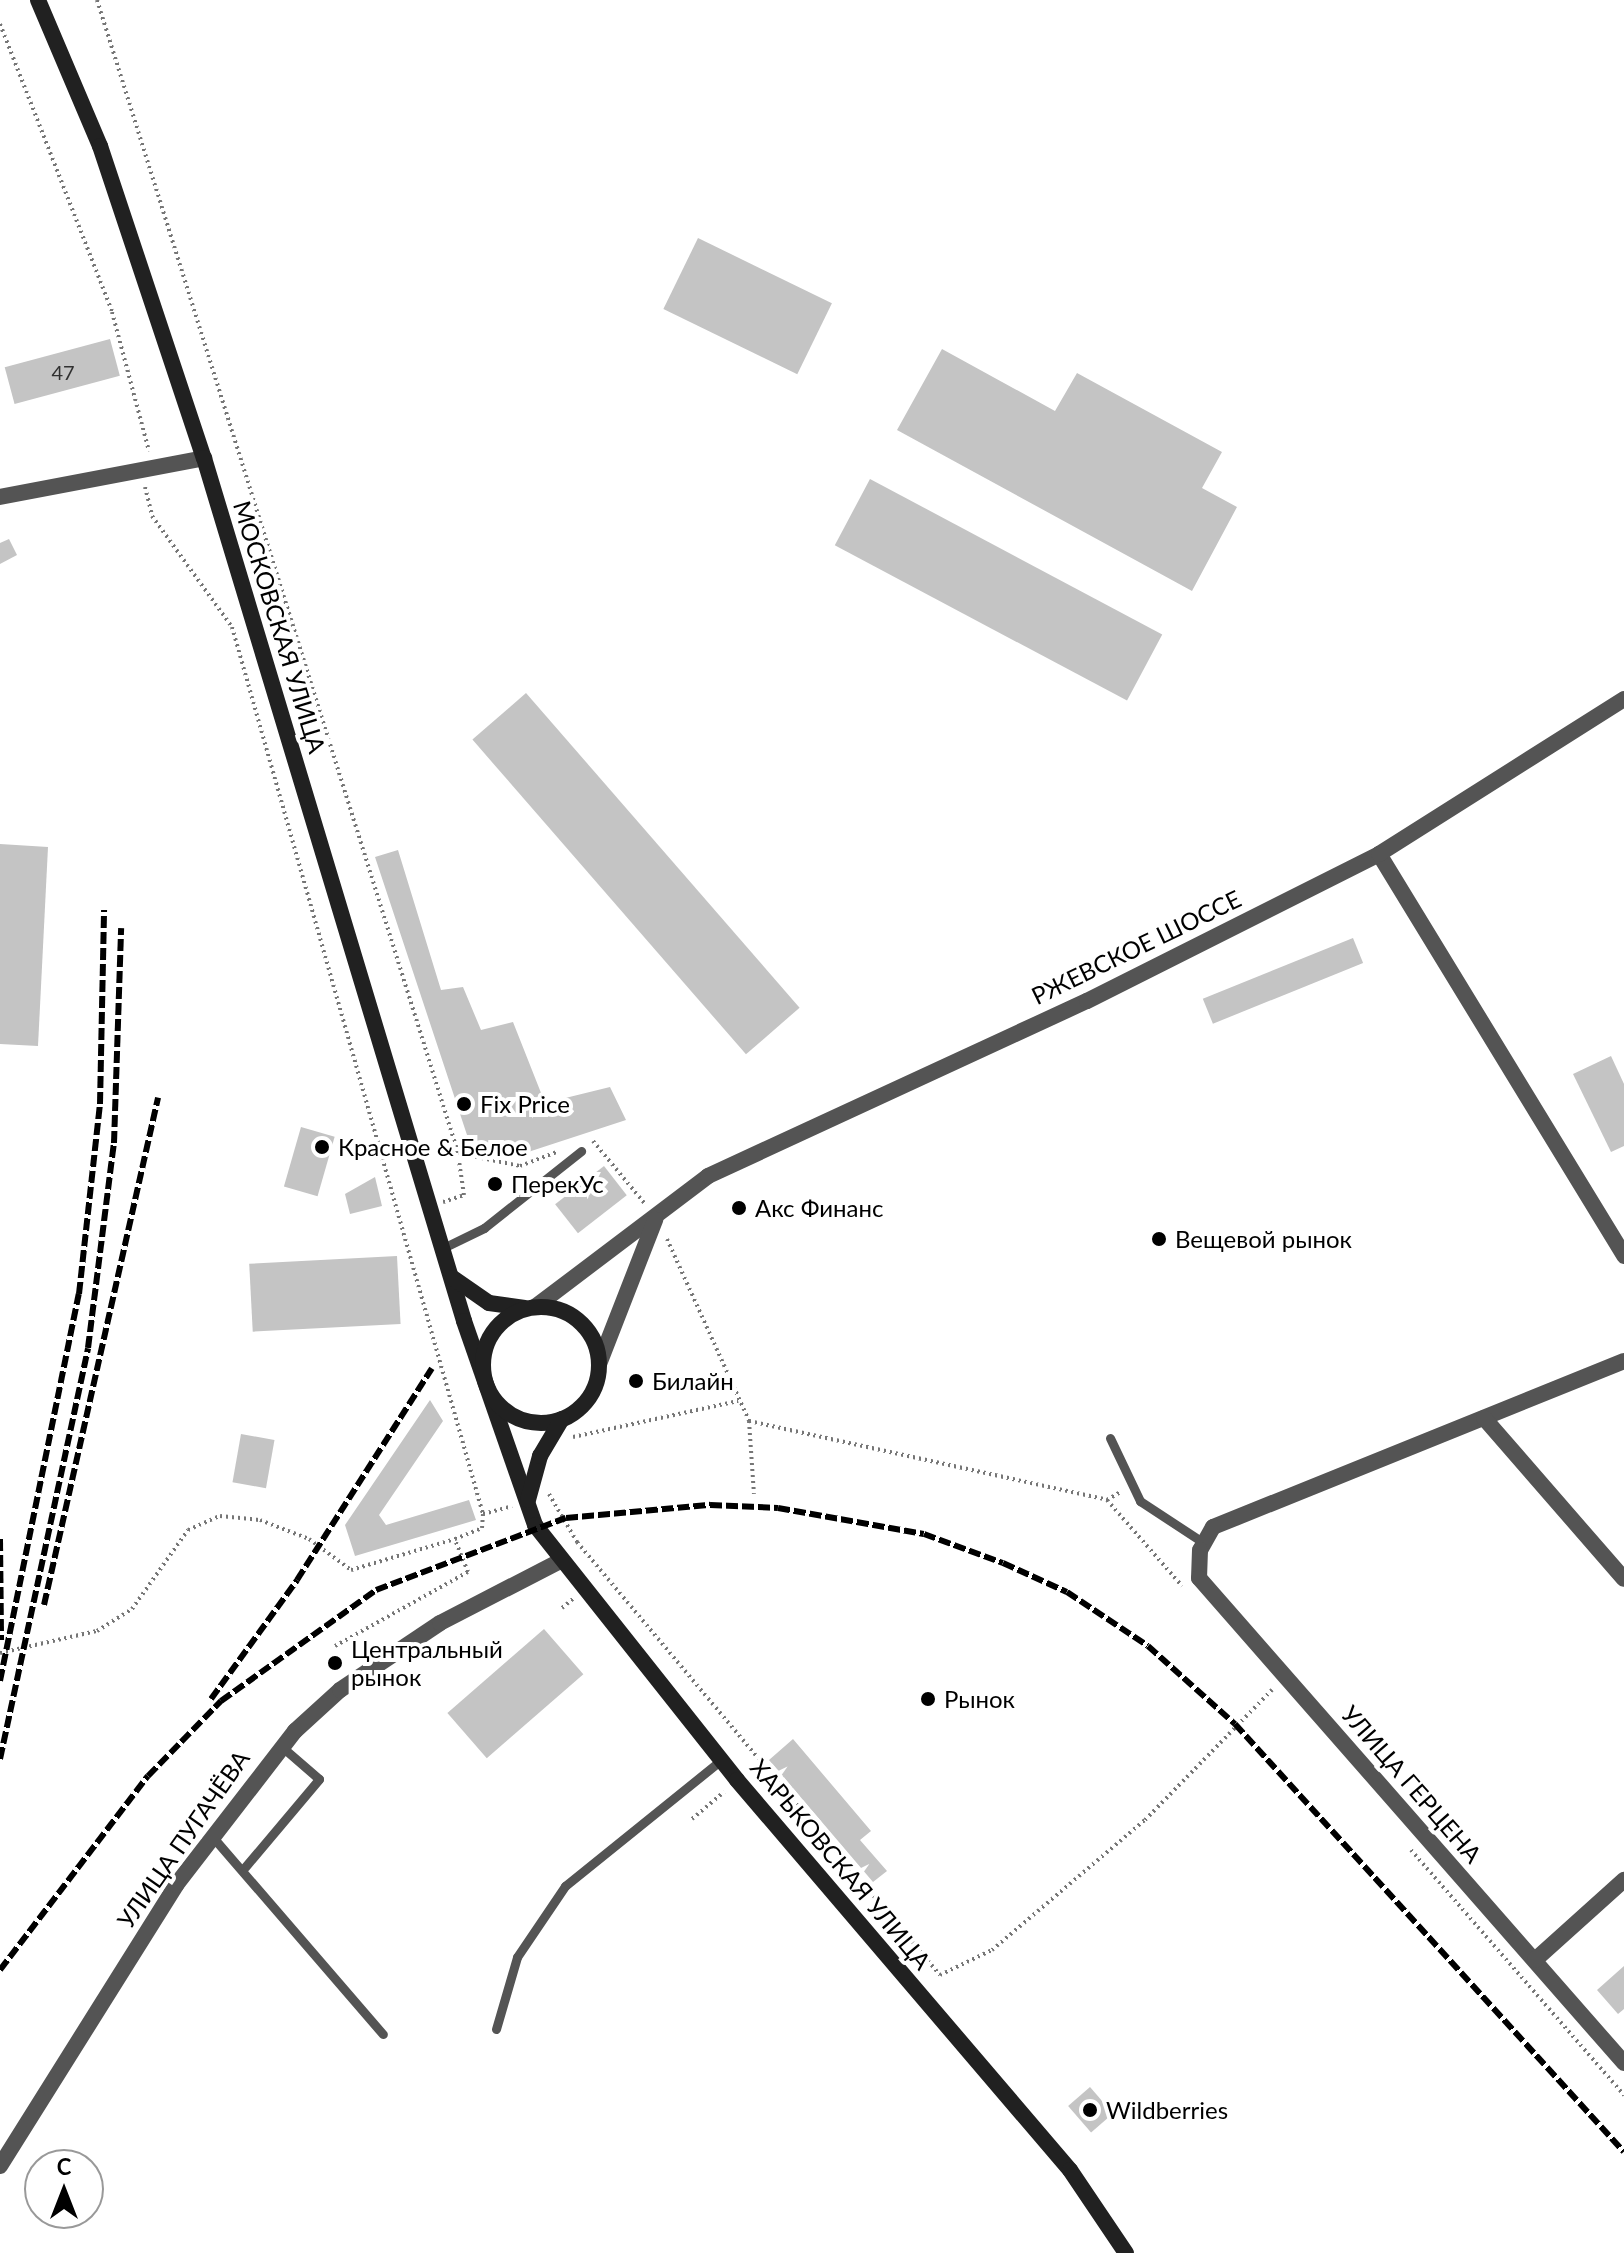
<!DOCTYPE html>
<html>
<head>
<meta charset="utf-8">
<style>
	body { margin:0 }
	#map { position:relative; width:1624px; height:2253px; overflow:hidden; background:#fff; font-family:Lato,sans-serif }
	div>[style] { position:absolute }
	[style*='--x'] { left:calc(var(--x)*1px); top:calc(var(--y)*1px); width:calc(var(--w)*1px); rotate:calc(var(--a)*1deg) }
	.building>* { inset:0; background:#c4c4c4; transform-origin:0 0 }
	.path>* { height:4px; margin-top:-2px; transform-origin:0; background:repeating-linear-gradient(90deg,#767676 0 2px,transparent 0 6px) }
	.service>* { height:9px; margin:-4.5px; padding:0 4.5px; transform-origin:4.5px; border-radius:4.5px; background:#545454 }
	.minor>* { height:16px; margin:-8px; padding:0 8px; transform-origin:8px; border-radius:8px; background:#545454 }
	.tertiary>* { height:16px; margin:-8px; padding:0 8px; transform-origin:8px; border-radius:8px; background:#545454 }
	.secondary>* { height:16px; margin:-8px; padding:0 8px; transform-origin:8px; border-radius:8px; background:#212121 }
	.secondary>.ring { margin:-8px; padding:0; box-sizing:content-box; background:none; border:16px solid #212121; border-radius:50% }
	.rail>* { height:6px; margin-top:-3px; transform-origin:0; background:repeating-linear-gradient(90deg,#000 0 12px,transparent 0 16px) }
	.dots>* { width:22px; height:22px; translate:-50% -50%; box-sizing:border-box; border:4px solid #fff; border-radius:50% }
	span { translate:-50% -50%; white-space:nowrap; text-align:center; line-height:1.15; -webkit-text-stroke:8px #fff; paint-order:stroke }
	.number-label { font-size:20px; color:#313131 }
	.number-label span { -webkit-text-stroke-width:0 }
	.street-label { font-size:24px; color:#000 }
	.poi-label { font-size:24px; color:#000 }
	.left { translate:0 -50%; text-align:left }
	.north { position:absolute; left:24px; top:2149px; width:80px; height:80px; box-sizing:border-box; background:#fff; border:2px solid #999; border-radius:50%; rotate:0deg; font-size:22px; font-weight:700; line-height:32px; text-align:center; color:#000 }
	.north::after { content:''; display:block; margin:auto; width:28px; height:36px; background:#000; clip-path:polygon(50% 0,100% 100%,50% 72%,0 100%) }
</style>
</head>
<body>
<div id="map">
	<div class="building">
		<i style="left:698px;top:238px;width:149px;height:79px;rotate:26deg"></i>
		<i style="left:110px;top:339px;width:38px;height:109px;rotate:75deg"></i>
		<i style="clip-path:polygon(942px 349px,1055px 411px,1077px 373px,1222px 452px,1202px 488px,1237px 507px,1192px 591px,897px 430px)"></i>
		<i style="left:870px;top:479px;width:331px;height:75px;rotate:28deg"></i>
		<i style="clip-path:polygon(9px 539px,17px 555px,0 564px,0 543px)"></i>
		<i style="left:526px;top:693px;width:417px;height:71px;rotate:49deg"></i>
		<i style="clip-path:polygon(0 844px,48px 847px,38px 1046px,0 1044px)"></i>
		<i style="clip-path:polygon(398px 850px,441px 990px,463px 987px,481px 1030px,513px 1022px,545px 1103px,610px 1087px,626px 1120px,522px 1154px,468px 1138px,375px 857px)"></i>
		<i style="left:1353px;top:938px;width:27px;height:162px;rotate:68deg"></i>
		<i style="clip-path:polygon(1611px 1056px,1624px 1084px,1624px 1146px,1611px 1152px,1573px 1074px)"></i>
		<i style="left:301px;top:1127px;width:35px;height:62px;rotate:16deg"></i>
		<i style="left:604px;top:1166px;width:37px;height:62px;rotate:52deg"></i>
		<i style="clip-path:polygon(375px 1177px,382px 1206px,350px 1214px,345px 1194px)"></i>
		<i style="left:397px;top:1256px;width:68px;height:148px;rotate:87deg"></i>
		<i style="clip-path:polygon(430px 1400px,443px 1421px,379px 1515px,386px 1525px,469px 1500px,476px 1520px,355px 1556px,345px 1525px)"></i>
		<i style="left:241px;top:1434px;width:34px;height:49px;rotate:10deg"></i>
		<i style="left:544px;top:1629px;width:60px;height:128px;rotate:49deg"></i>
		<i style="clip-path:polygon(793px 1739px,871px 1831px,860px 1840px,887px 1871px,873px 1882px,769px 1760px)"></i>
		<i style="clip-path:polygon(1624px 1966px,1624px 2009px,1618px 2014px,1597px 1990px)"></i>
		<i style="left:1090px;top:2087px;width:35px;height:29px;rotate:49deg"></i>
	</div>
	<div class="path">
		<i style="--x:97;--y:0;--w:1208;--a:72.61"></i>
		<i style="--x:458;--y:1153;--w:63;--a:11.8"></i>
		<i style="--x:520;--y:1166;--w:39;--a:-21"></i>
		<i style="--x:0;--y:24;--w:309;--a:68.7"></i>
		<i style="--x:112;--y:312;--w:144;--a:75.1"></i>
		<i style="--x:145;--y:487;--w:30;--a:76"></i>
		<i style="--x:152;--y:516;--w:137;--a:54.2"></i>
		<i style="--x:232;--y:627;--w:922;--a:74.2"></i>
		<i style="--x:483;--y:1514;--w:30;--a:-15"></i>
		<i style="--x:593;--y:1141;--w:83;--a:50.4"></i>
		<i style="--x:443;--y:1202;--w:22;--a:-18"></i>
		<i style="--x:464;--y:1195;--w:41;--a:-98.3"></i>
		<i style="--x:667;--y:1239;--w:200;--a:65.7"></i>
		<i style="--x:749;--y:1421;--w:73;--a:86.1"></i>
		<i style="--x:749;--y:1421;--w:367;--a:12.4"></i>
		<i style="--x:1107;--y:1500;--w:114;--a:48.9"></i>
		<i style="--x:573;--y:1437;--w:169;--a:-12.3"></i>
		<i style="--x:549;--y:1494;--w:56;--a:59.7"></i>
		<i style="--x:577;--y:1542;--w:565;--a:50.03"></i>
		<i style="--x:940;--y:1975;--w:58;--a:-25.7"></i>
		<i style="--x:992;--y:1950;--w:201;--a:-40.4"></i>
		<i style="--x:1145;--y:1820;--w:182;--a:-45.7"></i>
		<i style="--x:1107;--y:1500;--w:17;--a:-31"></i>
		<i style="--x:562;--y:1608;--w:16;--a:-40"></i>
		<i style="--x:335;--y:1646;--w:152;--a:-29.1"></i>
		<i style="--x:468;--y:1572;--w:35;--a:-112"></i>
		<i style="--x:455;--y:1539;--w:29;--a:-22"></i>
		<i style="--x:482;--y:1528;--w:14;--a:-86"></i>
		<i style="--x:0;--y:1653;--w:99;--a:-12.8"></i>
		<i style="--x:97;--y:1631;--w:41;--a:-32.2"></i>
		<i style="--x:132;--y:1609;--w:97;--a:-54.7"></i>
		<i style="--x:188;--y:1530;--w:35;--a:-24"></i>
		<i style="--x:220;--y:1516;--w:40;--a:5.7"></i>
		<i style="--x:260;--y:1520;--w:53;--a:21.2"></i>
		<i style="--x:309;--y:1539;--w:52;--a:36.4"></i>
		<i style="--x:351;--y:1570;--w:109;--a:-16.6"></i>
		<i style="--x:692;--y:1819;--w:42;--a:-40.2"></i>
		<i style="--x:1411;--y:1850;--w:325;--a:49"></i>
	</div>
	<div class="service">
		<i style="--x:443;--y:1248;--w:46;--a:-26"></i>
		<i style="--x:484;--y:1228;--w:124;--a:-38.4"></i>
		<i style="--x:1110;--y:1438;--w:70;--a:64.5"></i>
		<i style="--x:1140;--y:1501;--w:77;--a:33.3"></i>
		<i style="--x:211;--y:1835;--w:263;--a:49.2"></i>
		<i style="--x:245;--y:1867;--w:115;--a:-49.9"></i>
		<i style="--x:319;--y:1779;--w:49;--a:-139.1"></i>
		<i style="--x:496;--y:2029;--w:75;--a:-73.7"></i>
		<i style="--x:517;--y:1957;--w:86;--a:-55.9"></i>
		<i style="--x:565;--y:1886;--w:201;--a:-38.9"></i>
	</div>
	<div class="minor">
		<i style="--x:0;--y:497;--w:208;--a:-10.8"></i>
		<i style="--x:1379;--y:854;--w:471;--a:58.6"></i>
		<i style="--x:1624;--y:1361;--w:443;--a:158"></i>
		<i style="--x:1213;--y:1527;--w:26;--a:119"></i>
		<i style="--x:1200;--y:1550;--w:28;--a:92"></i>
		<i style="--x:1199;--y:1578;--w:645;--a:48.77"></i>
		<i style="--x:1484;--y:1418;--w:213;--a:49"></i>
		<i style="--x:1535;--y:1960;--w:120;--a:-42"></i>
	</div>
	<div class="tertiary">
		<i style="--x:535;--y:1307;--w:217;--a:-37.1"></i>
		<i style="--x:708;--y:1176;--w:417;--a:-24.8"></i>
		<i style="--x:1087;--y:1001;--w:327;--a:-26.7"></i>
		<i style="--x:1379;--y:854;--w:290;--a:-32.3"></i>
		<i style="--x:599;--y:1364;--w:155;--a:-68.7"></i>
		<i style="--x:0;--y:2166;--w:332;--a:-57.9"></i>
		<i style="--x:176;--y:1885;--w:195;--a:-52.3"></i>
		<i style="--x:295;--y:1731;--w:61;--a:-42.3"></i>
		<i style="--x:340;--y:1690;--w:120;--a:-33.8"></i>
		<i style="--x:440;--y:1623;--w:135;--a:-27.3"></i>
	</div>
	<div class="secondary">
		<i style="--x:38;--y:0;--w:159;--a:67"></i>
		<i style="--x:100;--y:146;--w:329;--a:71.6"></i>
		<i style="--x:204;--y:458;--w:901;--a:73.23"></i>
		<i style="--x:464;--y:1321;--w:216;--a:70.8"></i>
		<i style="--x:535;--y:1525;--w:325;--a:51.6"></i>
		<i style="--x:737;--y:1780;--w:513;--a:49.51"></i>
		<i style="--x:1070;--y:2170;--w:100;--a:56"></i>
		<i style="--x:453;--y:1278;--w:44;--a:34.8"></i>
		<i style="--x:489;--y:1303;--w:36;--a:8"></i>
		<i class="ring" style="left:483px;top:1307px;width:100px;height:100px"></i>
		<i style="--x:528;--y:1500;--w:46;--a:-74.7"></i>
		<i style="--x:540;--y:1456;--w:43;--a:-59.3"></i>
	</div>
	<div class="rail">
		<i style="--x:0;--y:1539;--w:101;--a:89.4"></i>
		<i style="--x:44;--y:1605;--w:520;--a:-77.33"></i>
		<i style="--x:0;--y:1681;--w:395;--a:-78.5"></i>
		<i style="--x:79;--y:1294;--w:191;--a:-83.7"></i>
		<i style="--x:100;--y:1104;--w:194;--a:-88.8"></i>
		<i style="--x:211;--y:1699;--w:147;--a:-54.1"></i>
		<i style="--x:297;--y:1580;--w:251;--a:-57.5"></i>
		<i style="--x:0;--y:1759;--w:420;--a:-77.9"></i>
		<i style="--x:88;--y:1348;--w:207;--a:-82.8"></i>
		<i style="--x:114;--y:1143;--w:215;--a:-88.1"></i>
		<i style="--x:0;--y:1970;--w:244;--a:-52.7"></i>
		<i style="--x:148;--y:1776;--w:105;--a:-45.8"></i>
		<i style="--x:221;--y:1701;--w:191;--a:-35.6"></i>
		<i style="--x:376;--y:1590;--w:203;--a:-20.8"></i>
		<i style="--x:566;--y:1518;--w:145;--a:-5.2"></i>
		<i style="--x:710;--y:1505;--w:68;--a:2.5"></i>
		<i style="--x:778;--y:1508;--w:148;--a:10.1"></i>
		<i style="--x:924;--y:1534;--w:84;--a:20.2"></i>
		<i style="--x:1003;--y:1563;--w:70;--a:24.4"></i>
		<i style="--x:1067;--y:1592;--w:97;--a:33.7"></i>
		<i style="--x:1148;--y:1646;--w:117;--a:41.9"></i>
		<i style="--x:1235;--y:1724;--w:578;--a:47.73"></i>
	</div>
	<div class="dots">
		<i style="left:464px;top:1104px;background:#000"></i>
		<i style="left:322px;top:1147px;background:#000"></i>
		<i style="left:495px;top:1184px;background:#000"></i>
		<i style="left:739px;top:1208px;background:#000"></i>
		<i style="left:1159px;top:1239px;background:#000"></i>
		<i style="left:636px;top:1381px;background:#000"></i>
		<i style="left:335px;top:1663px;background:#000"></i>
		<i style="left:928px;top:1699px;background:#000"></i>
		<i style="left:1090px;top:2110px;background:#000"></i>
	</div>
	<div class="number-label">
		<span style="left:63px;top:372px">47</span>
	</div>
	<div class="street-label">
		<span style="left:280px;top:627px;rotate:73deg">МОСКОВСКАЯ УЛИЦА</span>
		<span style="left:1136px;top:947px;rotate:-26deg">РЖЕВСКОЕ ШОССЕ</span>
		<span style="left:1412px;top:1784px;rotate:49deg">УЛИЦА ГЕРЦЕНА</span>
		<span style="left:183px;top:1839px;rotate:-55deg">УЛИЦА ПУГАЧЁВА</span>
		<span style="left:841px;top:1864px;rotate:50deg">ХАРЬКОВСКАЯ УЛИЦА</span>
	</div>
	<div class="poi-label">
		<span class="left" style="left:480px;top:1104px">Fix Price</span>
		<span class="left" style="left:338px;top:1147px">Красное &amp; Белое</span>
		<span class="left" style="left:511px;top:1184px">ПерекУс</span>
		<span class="left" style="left:755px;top:1208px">Акс Финанс</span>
		<span class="left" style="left:1175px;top:1239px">Вещевой рынок</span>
		<span class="left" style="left:652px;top:1381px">Билайн</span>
		<span class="left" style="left:351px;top:1663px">Центральный<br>рынок</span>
		<span class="left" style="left:944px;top:1699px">Рынок</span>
		<span class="left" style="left:1106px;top:2110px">Wildberries</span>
	</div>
	<div class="north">С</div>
</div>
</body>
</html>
